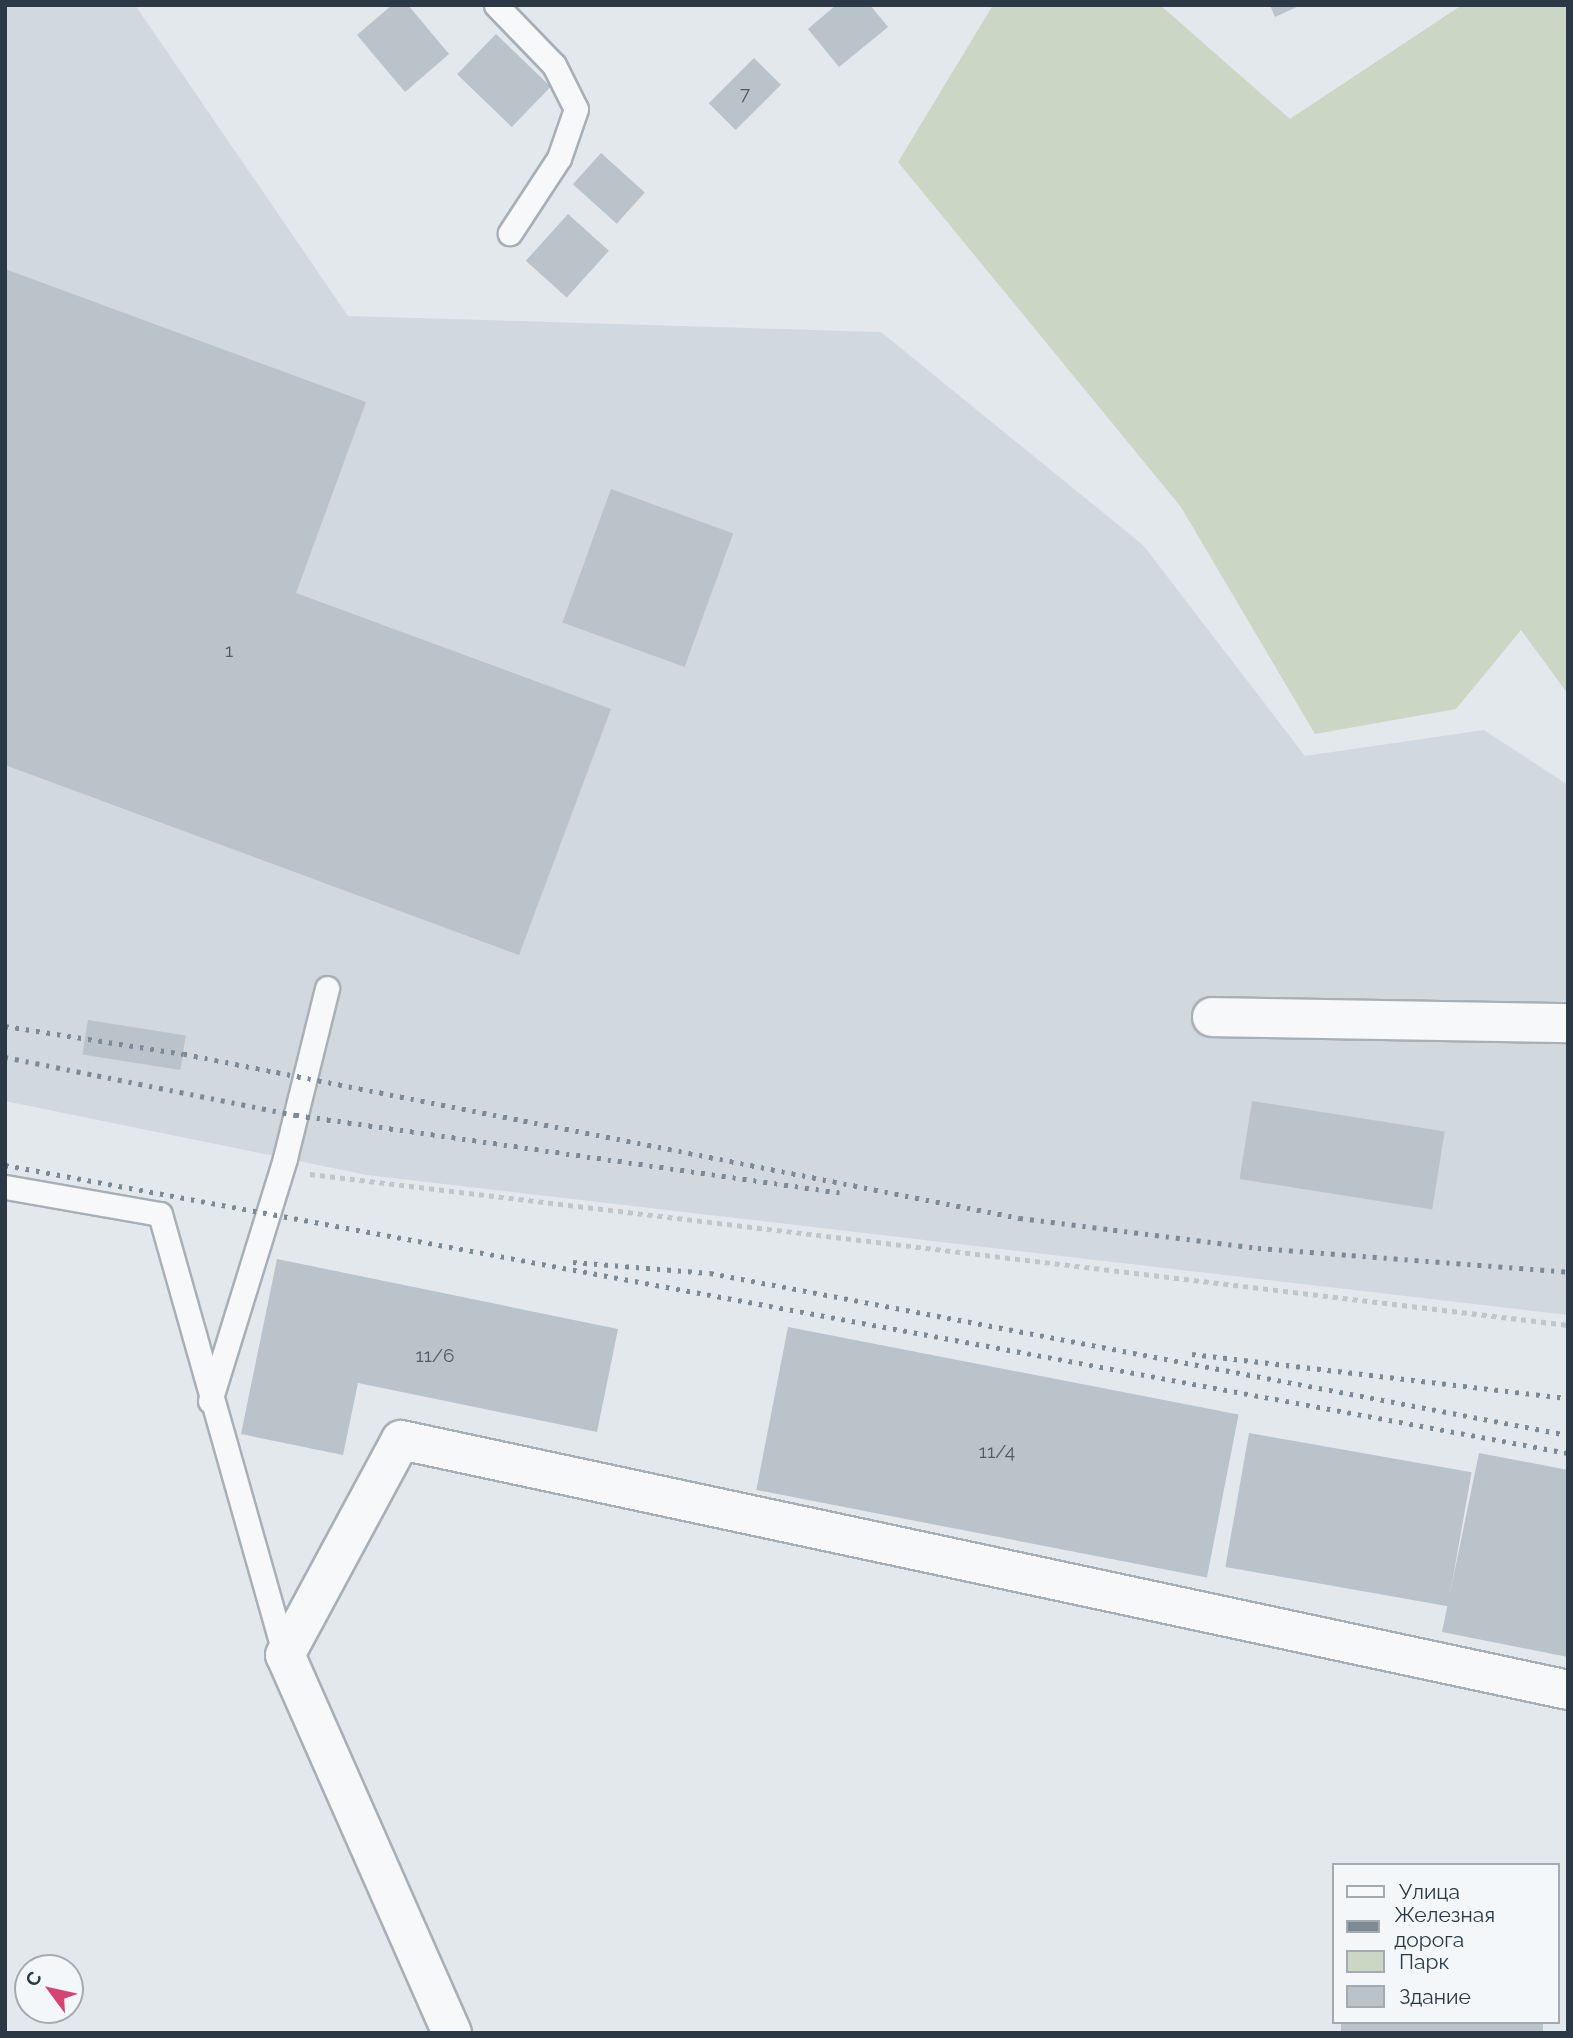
<!DOCTYPE html>
<html>
<head>
<meta charset="utf-8">
<style>
	body { margin:0 }
	#map { position:relative; width:1573px; height:2038px; overflow:hidden; background:#e3e8ec; font-family:Raleway,sans-serif }
	div>[style] { position:absolute }
	[style*='--x'] { left:calc(var(--x)*1px); top:calc(var(--y)*1px); width:calc(var(--w)*1px); rotate:calc(var(--a)*1deg) }
	.built>* { inset:0; background:#d1d8de }
	.green>* { inset:0; background:#ccd6c4 }
	.building>* { inset:0; background:#bac2ca; transform-origin:0 0 }
	.path>* { height:4.5px; margin-top:-2.25px; transform-origin:0; background:repeating-linear-gradient(90deg,#c1c6cb 0 5px,transparent 0 10px) }
	.roads { filter:drop-shadow(2px 0 #a8b0b7) drop-shadow(-2px 0 #a8b0b7) drop-shadow(0 2px #a8b0b7) drop-shadow(0 -2px #a8b0b7) }
	.lane>* { height:23px; margin:-11.5px; padding:0 11.5px; transform-origin:11.5px; border-radius:11.5px; background:#f6f8fa }
	.street>* { height:38px; margin:-19px; padding:0 19px; transform-origin:19px; border-radius:19px; background:#f6f8fa }
	.rail>* { height:5px; margin-top:-2.5px; transform-origin:0; background:repeating-linear-gradient(90deg,#7c8a96 0 3.5px,transparent 0 10.5px) }
	span { translate:-50% -50%; white-space:nowrap; text-align:center; line-height:1.15; -webkit-text-stroke:5px #f3f7f9; paint-order:stroke }
	.number-label { font-size:19px; color:#4e5b66 }
	.number-label span { -webkit-text-stroke-width:0 }
	.frame { position:absolute; inset:0; border:7px solid #2a3945; pointer-events:none }
	.legend { position:absolute; left:1332px; top:1863px; width:228px; height:161px; box-sizing:border-box; background:#f3f7f9; border:2px solid #a3abb1; margin:0; padding:9px 12px; list-style:none; font-size:21px; color:#2a3945 }
	.legend li { display:flex; align-items:center; gap:14px; height:35px }
	.legend b { width:35px; border:2px solid #a3abb1 }
	.north { position:absolute; left:14px; top:1954px; width:70px; height:70px; box-sizing:border-box; background:#f3f7f9; border:2px solid #a3abb1; border-radius:50%; rotate:303deg; font-size:19px; font-weight:700; line-height:28px; text-align:center; color:#2a3945 }
	.north::after { content:''; display:block; margin:auto; width:24px; height:32px; background:#d44574; clip-path:polygon(50% 0,100% 100%,50% 72%,0 100%) }
</style>
</head>
<body>
<div id="map">
	<div class="built">
		<i style="clip-path:polygon(5px 5px,135px 5px,348px 316px,881px 332px,1143px 545px,1305px 756px,1484px 730px,1568px 785px,1568px 1315px,367px 1175px,5px 1101px)"></i>
	</div>
	<div class="green">
		<i style="clip-path:polygon(993px 5px,1160px 5px,1290px 119px,1462px 5px,1568px 5px,1568px 694px,1521px 630px,1456px 709px,1315px 734px,1181px 507px,898px 162px)"></i>
	</div>
	<div class="building">
		<i style="clip-path:polygon(392px 5px,408px 5px,449px 54px,405px 92px,357px 35px)"></i>
		<i style="clip-path:polygon(836px 5px,870px 5px,888px 27px,839px 67px,808px 29px)"></i>
		<i style="clip-path:polygon(1270px 5px,1301px 5px,1275px 17px)"></i>
		<i style="left:496px;top:34px;width:76px;height:56px;rotate:44deg"></i>
		<i style="left:754px;top:58px;width:38px;height:64px;rotate:45deg"></i>
		<i style="left:601px;top:153px;width:59px;height:42px;rotate:42deg"></i>
		<i style="left:568px;top:214px;width:55px;height:63px;rotate:42deg"></i>
		<i style="clip-path:polygon(5px 269px,366px 402px,296px 593px,611px 709px,519px 955px,5px 765px)"></i>
		<i style="left:611px;top:489px;width:130px;height:142px;rotate:20deg"></i>
		<i style="left:88px;top:1020px;width:99px;height:35px;rotate:9deg"></i>
		<i style="left:1252px;top:1101px;width:195px;height:79px;rotate:9deg"></i>
		<i style="clip-path:polygon(277px 1259px,618px 1329px,597px 1432px,358px 1383px,343px 1455px,241px 1434px)"></i>
		<i style="left:788px;top:1327px;width:459px;height:166px;rotate:11deg"></i>
		<i style="left:1249px;top:1433px;width:226px;height:136px;rotate:10deg"></i>
		<i style="clip-path:polygon(1479px 1453px,1568px 1470px,1568px 1657px,1442px 1632px)"></i>
		<i style="left:1341px;top:2022px;width:202px;height:19px"></i>
	</div>
	<div class="path">
		<i style="--x:310;--y:1174;--w:1267;--a:6.84"></i>
	</div>
	<div class="roads">
		<div class="lane">
			<i style="--x:496;--y:5;--w:83;--a:46"></i>
			<i style="--x:554;--y:65;--w:49;--a:63.4"></i>
			<i style="--x:576;--y:109;--w:52;--a:109.1"></i>
			<i style="--x:559;--y:158;--w:90;--a:123.2"></i>
			<i style="--x:5;--y:1187;--w:157;--a:9.9"></i>
			<i style="--x:160;--y:1214;--w:458;--a:74.2"></i>
			<i style="--x:210;--y:1401;--w:254;--a:-72.8"></i>
			<i style="--x:285;--y:1158;--w:175;--a:-76.1"></i>
		</div>
		<div class="street">
			<i style="--x:1212;--y:1017;--w:356;--a:1"></i>
			<i style="--x:452;--y:2033;--w:413;--a:-113.8"></i>
			<i style="--x:285;--y:1655;--w:244;--a:-61.7"></i>
			<i style="--x:401;--y:1440;--w:1193;--a:12.09"></i>
		</div>
	</div>
	<div class="rail">
		<i style="--x:5;--y:1026;--w:181;--a:8.9"></i>
		<i style="--x:184;--y:1054;--w:852;--a:11.1"></i>
		<i style="--x:1020;--y:1218;--w:240;--a:7.2"></i>
		<i style="--x:1258;--y:1248;--w:311;--a:4.4"></i>
		<i style="--x:5;--y:1057;--w:297;--a:11.3"></i>
		<i style="--x:296;--y:1115;--w:553;--a:8.12"></i>
		<i style="--x:5;--y:1165;--w:1589;--a:10.44"></i>
		<i style="--x:573;--y:1262;--w:137;--a:4.6"></i>
		<i style="--x:710;--y:1273;--w:873;--a:10.69"></i>
		<i style="--x:1192;--y:1354;--w:379;--a:6.7"></i>
	</div>
	<div class="number-label">
		<span style="left:745px;top:94px">7</span>
		<span style="left:229px;top:651px">1</span>
		<span style="left:435px;top:1356px">11/6</span>
		<span style="left:997px;top:1452px">11/4</span>
	</div>
	<div class="frame"></div>
	<ul class="legend">
	<li><b style="height:9px;background:#f6f8fa"></b>Улица</li>
	<li><b style="height:9px;background:#7c8a96"></b>Железная дорога</li>
	<li><b style="height:19px;background:#ccd6c4"></b>Парк</li>
	<li><b style="height:19px;background:#bac2ca"></b>Здание</li>
	</ul>
	<div class="north">С</div>
</div>
</body>
</html>
